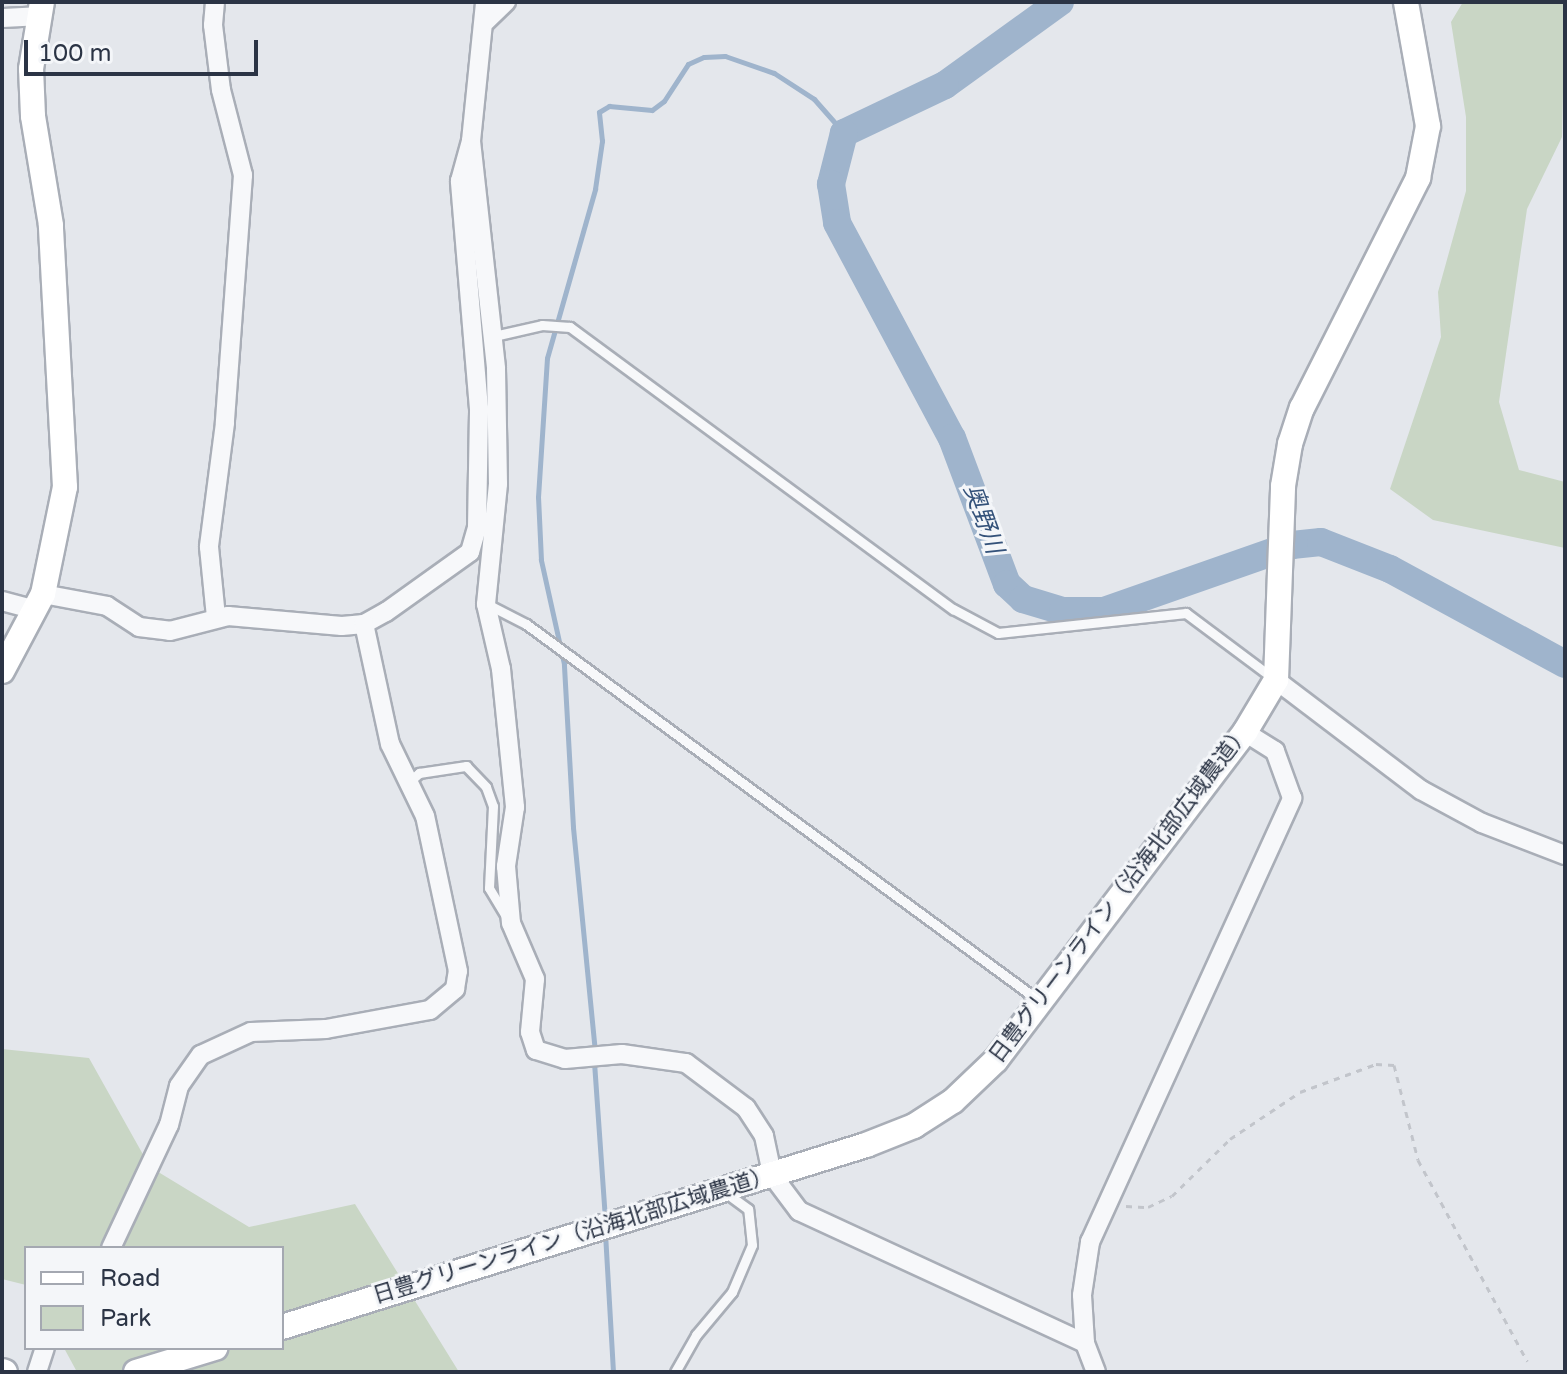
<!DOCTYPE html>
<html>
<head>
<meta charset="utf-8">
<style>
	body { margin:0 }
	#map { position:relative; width:1567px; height:1374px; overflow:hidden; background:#e4e7ec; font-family:"Varela Round","Noto Sans JP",sans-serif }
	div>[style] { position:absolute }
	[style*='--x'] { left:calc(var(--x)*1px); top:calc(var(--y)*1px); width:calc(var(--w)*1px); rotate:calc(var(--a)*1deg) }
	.green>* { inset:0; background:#c9d6c5 }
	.stream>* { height:5px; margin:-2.5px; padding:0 2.5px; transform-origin:2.5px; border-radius:2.5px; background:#9fb4cc }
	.river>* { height:28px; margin:-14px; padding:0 14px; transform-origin:14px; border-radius:14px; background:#9fb4cc }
	.path>* { height:3px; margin-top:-1.5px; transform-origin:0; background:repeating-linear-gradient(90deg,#c2c5cb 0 6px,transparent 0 12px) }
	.roads { filter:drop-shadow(2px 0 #a9aeb7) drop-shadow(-2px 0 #a9aeb7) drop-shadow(0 2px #a9aeb7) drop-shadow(0 -2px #a9aeb7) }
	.lane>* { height:9px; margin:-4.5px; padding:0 4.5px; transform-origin:4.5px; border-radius:4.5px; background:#f7f8fa }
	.street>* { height:18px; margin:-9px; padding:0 9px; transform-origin:9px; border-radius:9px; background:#f7f8fa }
	.secondary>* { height:24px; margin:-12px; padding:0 12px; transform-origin:12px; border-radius:12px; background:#fff }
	span { translate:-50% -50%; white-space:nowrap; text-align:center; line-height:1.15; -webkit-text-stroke:6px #f4f6f9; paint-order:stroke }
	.street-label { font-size:22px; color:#2b3445 }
	.water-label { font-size:24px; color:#34527a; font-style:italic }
	.frame { position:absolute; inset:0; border:4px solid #2b3445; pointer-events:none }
	.legend { position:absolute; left:24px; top:1246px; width:260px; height:104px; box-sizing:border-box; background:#f4f6f9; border:2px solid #a4a8b1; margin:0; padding:10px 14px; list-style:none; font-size:24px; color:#2b3445 }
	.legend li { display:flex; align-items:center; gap:16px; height:40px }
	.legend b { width:40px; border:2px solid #a4a8b1 }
	.scale { position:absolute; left:24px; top:40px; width:234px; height:36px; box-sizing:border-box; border:4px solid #2b3445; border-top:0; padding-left:10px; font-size:24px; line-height:28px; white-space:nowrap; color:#2b3445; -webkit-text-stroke:6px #f4f6f9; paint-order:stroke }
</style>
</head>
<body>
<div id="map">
	<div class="green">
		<i style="clip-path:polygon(1463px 2px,1565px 2px,1562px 137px,1527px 209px,1499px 402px,1519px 470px,1565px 482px,1565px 548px,1433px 520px,1390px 489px,1441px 337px,1438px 292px,1466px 191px,1466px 117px,1451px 22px)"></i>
		<i style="clip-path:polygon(2px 1049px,89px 1058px,150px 1167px,249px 1227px,355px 1204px,459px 1372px,77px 1372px,64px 1348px,282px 1348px,282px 1248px,26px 1248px,26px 1285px,2px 1279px)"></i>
	</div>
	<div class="stream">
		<i style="--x:595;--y:1052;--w:226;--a:-95.6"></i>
		<i style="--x:573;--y:827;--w:163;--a:-93.2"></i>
		<i style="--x:564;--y:664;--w:107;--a:-102.5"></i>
		<i style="--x:541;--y:560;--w:63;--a:-92.7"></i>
		<i style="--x:538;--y:497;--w:139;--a:-86.3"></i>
		<i style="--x:547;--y:358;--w:176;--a:-74.1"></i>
		<i style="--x:595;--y:189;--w:49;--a:-81.7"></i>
		<i style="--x:602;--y:141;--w:29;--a:-96"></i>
		<i style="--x:599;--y:112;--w:12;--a:-31"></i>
		<i style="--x:609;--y:106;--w:43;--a:5.3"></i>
		<i style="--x:652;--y:110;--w:15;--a:-37"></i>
		<i style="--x:664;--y:101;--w:44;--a:-57"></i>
		<i style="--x:688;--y:64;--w:17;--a:-24"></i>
		<i style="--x:704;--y:57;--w:21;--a:-3"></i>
		<i style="--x:725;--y:56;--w:52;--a:19.1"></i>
		<i style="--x:774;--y:73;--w:48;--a:33"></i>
		<i style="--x:814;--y:99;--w:45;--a:48.6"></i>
		<i style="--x:594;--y:1062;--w:157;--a:86"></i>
		<i style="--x:605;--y:1233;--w:139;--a:86.7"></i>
	</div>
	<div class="river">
		<i style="--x:1060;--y:2;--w:142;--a:144.2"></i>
		<i style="--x:945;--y:85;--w:112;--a:154.6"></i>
		<i style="--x:844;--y:133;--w:53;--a:104.3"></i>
		<i style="--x:831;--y:184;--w:39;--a:81"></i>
		<i style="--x:837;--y:223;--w:244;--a:61.9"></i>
		<i style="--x:952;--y:438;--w:156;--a:69.4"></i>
		<i style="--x:1007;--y:584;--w:22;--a:43"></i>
		<i style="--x:1023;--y:599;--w:42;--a:16.7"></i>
		<i style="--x:1063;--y:611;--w:41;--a:0"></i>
		<i style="--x:1104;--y:611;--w:199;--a:-19.3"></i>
		<i style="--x:1292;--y:545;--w:29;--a:-6"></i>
		<i style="--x:1321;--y:542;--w:74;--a:21.4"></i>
		<i style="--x:1390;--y:569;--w:199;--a:28.5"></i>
	</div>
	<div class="path">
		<i style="--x:1126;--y:1206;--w:22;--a:3"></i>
		<i style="--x:1148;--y:1207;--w:26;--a:-25"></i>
		<i style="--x:1172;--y:1196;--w:81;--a:-44.5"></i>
		<i style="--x:1230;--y:1139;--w:84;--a:-33.9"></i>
		<i style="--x:1300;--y:1092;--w:81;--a:-20.2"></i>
		<i style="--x:1376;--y:1064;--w:18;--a:3"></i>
		<i style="--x:1394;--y:1065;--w:98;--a:75.8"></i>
		<i style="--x:1418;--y:1160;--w:229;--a:61.5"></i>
	</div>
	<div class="roads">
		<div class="lane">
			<i style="--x:494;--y:336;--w:49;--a:-12.9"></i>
			<i style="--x:542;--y:325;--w:28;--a:4"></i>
			<i style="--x:570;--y:327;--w:476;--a:36.4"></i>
			<i style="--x:953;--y:609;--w:51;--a:28.1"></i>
			<i style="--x:998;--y:633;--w:189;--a:-6.1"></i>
			<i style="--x:1186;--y:613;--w:109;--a:36.8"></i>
			<i style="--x:489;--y:605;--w:42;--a:27.2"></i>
			<i style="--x:526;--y:624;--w:635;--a:36.29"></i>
			<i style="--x:411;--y:780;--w:11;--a:-41"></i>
			<i style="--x:419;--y:773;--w:48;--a:-8.5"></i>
			<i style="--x:466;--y:766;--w:29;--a:46"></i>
			<i style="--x:486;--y:787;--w:20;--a:70"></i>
			<i style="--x:493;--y:806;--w:82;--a:92.8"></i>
			<i style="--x:489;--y:888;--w:35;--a:59"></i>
			<i style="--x:675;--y:1372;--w:43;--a:-60.4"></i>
			<i style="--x:696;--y:1335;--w:56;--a:-50.1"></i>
			<i style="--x:732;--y:1292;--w:51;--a:-66.9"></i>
			<i style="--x:752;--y:1245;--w:36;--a:-96"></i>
			<i style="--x:748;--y:1209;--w:26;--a:-144"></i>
		</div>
		<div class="street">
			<i style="--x:215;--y:2;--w:23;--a:95"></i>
			<i style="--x:213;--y:25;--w:65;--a:83"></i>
			<i style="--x:221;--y:90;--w:88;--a:75.5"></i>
			<i style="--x:243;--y:175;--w:249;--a:94.2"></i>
			<i style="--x:225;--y:423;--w:125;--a:97.4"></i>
			<i style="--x:209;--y:547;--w:70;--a:84.3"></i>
			<i style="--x:2;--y:18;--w:36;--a:-3"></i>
			<i style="--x:486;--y:21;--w:28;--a:-44"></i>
			<i style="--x:471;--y:141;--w:229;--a:83.7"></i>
			<i style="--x:496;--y:369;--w:115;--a:89"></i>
			<i style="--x:498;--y:484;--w:121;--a:95.7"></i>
			<i style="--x:486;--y:604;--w:67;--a:77"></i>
			<i style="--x:501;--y:669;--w:139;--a:84.2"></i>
			<i style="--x:515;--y:807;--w:60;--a:98.7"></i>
			<i style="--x:506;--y:866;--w:57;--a:85"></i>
			<i style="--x:511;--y:923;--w:61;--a:66.8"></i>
			<i style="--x:535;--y:979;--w:53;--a:95.4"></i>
			<i style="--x:530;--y:1032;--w:19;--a:72"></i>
			<i style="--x:536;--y:1050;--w:30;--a:17"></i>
			<i style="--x:565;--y:1059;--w:57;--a:-5"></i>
			<i style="--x:622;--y:1054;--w:65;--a:8"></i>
			<i style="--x:686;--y:1063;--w:75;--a:36.9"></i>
			<i style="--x:746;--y:1108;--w:33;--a:57"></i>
			<i style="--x:764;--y:1136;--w:40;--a:78"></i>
			<i style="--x:772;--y:1175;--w:45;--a:53.1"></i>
			<i style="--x:799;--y:1211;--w:315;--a:24.8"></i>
			<i style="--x:43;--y:594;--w:65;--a:10.6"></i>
			<i style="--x:107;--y:606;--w:38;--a:33"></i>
			<i style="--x:139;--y:627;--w:31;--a:7"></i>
			<i style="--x:170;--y:631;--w:60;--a:-14.5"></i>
			<i style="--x:228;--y:616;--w:114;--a:5"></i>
			<i style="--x:342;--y:626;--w:22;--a:-5"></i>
			<i style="--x:364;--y:624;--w:25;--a:-29"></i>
			<i style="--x:386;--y:612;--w:103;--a:-35.5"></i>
			<i style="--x:470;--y:552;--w:26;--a:-74"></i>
			<i style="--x:477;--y:527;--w:118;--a:-89"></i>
			<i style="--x:479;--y:409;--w:229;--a:-94.8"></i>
			<i style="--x:460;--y:181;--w:41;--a:-74.6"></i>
			<i style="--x:471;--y:141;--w:140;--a:-84.2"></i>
			<i style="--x:2;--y:601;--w:34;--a:15"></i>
			<i style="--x:1276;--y:680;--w:182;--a:37.2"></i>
			<i style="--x:1421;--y:790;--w:69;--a:28.4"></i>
			<i style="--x:1482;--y:823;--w:89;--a:21.1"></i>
			<i style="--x:111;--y:1248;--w:136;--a:-64.8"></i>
			<i style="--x:169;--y:1125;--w:40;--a:-75.6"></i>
			<i style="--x:179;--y:1086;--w:38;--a:-55"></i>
			<i style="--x:201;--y:1055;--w:55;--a:-24.7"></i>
			<i style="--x:251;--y:1032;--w:75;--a:-2.3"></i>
			<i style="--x:326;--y:1029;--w:106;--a:-10.4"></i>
			<i style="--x:430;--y:1010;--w:33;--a:-40"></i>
			<i style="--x:455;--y:989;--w:18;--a:-81"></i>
			<i style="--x:458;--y:971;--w:158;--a:-102"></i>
			<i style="--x:425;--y:816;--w:80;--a:-115.9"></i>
			<i style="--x:390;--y:744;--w:123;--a:-102.2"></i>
			<i style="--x:37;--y:1372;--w:25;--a:-72"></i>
			<i style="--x:1096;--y:1372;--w:31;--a:-111"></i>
			<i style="--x:1085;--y:1343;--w:48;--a:-93.6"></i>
			<i style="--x:1082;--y:1295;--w:54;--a:-81.4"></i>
			<i style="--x:1090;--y:1242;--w:488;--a:-65.5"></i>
			<i style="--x:1292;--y:798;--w:50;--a:-109.9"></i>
			<i style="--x:1275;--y:751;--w:36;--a:-148"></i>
		</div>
		<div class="secondary">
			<i style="--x:2;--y:671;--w:87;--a:-62"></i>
			<i style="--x:43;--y:594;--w:109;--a:-78.4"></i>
			<i style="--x:65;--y:487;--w:262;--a:-93.1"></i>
			<i style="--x:51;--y:225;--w:110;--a:-99.4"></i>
			<i style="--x:33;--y:116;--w:47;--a:-92.4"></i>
			<i style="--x:31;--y:69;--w:68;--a:-80.7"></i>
			<i style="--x:282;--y:1327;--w:612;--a:-17.31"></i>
			<i style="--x:866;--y:1145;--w:52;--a:-21.6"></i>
			<i style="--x:914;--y:1126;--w:46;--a:-32.7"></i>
			<i style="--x:953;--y:1101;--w:59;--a:-43.6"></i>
			<i style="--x:996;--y:1060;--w:412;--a:-52.8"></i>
			<i style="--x:1245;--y:732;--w:61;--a:-59.2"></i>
			<i style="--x:1276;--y:680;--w:194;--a:-87.9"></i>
			<i style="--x:1283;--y:486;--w:43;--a:-80.5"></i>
			<i style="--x:1290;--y:444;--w:38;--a:-72"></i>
			<i style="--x:1302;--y:408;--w:258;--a:-63.2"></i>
			<i style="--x:1418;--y:178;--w:53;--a:-79.1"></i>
			<i style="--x:1428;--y:126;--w:126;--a:-100.1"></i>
			<i style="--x:2;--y:1371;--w:3;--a:18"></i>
			<i style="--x:136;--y:1372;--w:83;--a:-16.9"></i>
		</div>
	</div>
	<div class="street-label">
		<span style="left:1120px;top:894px;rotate:-53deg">日豊グリーンライン（沿海北部広域農道）</span>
		<span style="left:573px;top:1236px;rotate:-17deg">日豊グリーンライン（沿海北部広域農道）</span>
	</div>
	<div class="water-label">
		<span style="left:983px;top:519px;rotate:70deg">奥野川</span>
	</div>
	<div class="frame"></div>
	<ul class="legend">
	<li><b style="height:10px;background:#fff"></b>Road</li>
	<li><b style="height:22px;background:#c9d6c5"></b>Park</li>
	</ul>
	<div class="scale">100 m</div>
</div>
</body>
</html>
